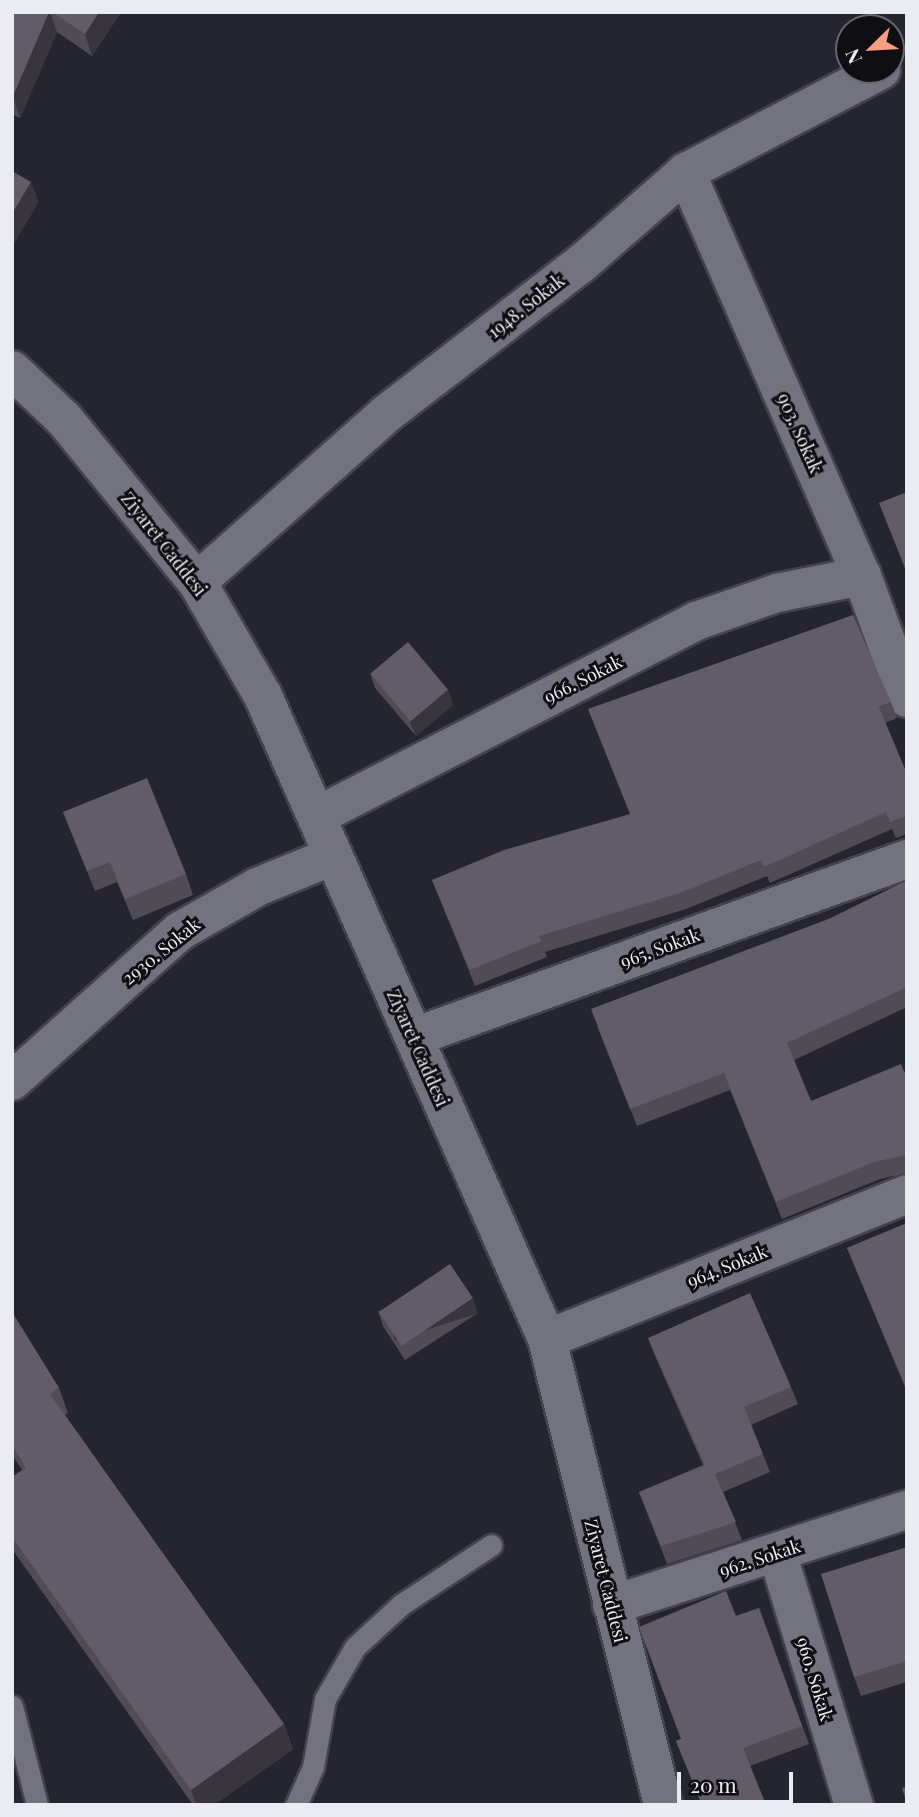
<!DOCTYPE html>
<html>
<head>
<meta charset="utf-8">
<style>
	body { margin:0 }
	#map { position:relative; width:919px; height:1817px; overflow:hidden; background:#25252f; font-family:"Playfair Display",serif }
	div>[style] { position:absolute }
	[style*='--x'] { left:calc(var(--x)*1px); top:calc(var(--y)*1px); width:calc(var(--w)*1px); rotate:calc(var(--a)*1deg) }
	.roads { filter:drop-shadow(2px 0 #43434c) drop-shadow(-2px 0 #43434c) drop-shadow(0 2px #43434c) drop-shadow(0 -2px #43434c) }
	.lane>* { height:21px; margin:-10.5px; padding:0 10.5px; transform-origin:10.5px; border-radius:10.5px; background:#73727f }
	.street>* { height:38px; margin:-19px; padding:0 19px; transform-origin:19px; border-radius:19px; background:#73727f }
	.secondary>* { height:38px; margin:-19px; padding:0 19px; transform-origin:19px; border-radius:19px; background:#73727f }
	.wall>* { inset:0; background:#514b56 }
	.shaded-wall>* { inset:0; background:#38353f; transform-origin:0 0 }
	.building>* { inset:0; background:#615c67; transform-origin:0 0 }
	span { translate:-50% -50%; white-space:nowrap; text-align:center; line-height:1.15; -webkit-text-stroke:6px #0f0e13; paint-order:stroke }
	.street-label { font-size:18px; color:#ebebf2 }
	.frame { position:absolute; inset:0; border:14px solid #ebebf2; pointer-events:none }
	.north { position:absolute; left:835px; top:14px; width:70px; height:70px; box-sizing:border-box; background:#0f0e13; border:2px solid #67666c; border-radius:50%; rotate:246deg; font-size:19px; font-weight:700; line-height:28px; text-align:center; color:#ebebf2 }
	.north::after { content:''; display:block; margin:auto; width:24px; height:32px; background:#f39f84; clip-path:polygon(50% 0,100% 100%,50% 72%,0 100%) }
	.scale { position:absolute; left:677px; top:1772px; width:116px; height:32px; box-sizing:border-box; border:4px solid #ebebf2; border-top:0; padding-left:9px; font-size:21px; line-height:24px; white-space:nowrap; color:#ebebf2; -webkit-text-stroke:5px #0f0e13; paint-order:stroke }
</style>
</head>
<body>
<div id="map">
	<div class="roads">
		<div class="lane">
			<i style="--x:12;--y:1706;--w:102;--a:75.8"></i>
			<i style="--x:296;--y:1805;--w:42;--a:-65.9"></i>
			<i style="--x:313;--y:1767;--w:69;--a:-80"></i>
			<i style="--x:325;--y:1699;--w:60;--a:-60"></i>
			<i style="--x:355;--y:1647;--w:64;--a:-42.5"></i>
			<i style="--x:402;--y:1604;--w:107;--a:-33.5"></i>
		</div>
		<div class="street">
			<i style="--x:686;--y:172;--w:441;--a:66.5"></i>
			<i style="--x:862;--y:576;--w:130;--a:69.8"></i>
			<i style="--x:317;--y:816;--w:426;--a:-27.2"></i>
			<i style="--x:696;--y:621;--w:86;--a:-19.1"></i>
			<i style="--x:777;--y:593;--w:87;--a:-11.3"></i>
			<i style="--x:414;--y:1037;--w:524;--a:-19.85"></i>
			<i style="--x:547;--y:1339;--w:388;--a:-21.9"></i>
			<i style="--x:777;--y:1552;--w:264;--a:73.1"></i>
			<i style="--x:612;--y:1605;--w:310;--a:-17.9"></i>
		</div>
		<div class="secondary">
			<i style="--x:12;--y:370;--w:71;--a:43.3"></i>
			<i style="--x:64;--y:419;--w:210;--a:50.8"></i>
			<i style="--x:197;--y:582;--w:132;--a:59.9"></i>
			<i style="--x:263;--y:696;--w:703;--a:66.17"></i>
			<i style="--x:547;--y:1339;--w:480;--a:76"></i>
			<i style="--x:197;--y:582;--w:253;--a:-41.6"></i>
			<i style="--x:386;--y:414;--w:246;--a:-37.6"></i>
			<i style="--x:581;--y:264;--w:140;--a:-41.2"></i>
			<i style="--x:686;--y:172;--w:220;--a:-27.6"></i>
			<i style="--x:12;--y:1081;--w:225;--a:-41.8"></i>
			<i style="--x:180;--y:931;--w:89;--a:-29.7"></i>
			<i style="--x:257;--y:887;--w:82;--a:-22.2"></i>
		</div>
	</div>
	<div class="wall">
		<i style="clip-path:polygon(12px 12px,121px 12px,92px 56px,57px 32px,20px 118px,12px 114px)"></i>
		<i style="clip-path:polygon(370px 673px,448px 690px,453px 705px,416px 736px,375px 688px)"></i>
		<i style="clip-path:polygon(891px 702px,897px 718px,885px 723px,907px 774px,907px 834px,896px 838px,892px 829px,770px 883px,767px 876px,686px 909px,545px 952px,547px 957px,475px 986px,432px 880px,630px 814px)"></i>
		<i style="clip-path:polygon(63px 812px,186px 874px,193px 895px,133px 920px,117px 882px,95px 891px)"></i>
		<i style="clip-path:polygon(906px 881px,907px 1007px,794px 1060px,811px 1101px,907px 1078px,907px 1173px,880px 1179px,782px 1219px,730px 1090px,637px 1126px,597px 1026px,831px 918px)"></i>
		<i style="clip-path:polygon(907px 1223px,907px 1392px,847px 1248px)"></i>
		<i style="clip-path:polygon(378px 1311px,478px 1313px,405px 1360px,383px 1326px)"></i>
		<i style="clip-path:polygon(12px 1312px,59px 1388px,68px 1413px,65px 1415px,284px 1724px,293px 1749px,214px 1805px,193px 1805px,12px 1549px,12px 1477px,22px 1470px,12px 1455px)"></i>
		<i style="clip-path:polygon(648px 1338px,791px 1387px,798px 1404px,751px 1425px,770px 1472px,723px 1492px,742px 1540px,667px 1564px,639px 1492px,703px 1465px,655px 1356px)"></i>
		<i style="clip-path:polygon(907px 1547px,907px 1682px,861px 1696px,854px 1677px)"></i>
		<i style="clip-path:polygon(759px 1608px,809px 1744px,750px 1766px,766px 1805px,702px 1805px,676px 1741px,681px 1739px,736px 1616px)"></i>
	</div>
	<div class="shaded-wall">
		<i style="clip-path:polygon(49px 12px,50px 12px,57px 32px,20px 118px,13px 96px)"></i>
		<i style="clip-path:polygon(99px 12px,121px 12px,92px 56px,85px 34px)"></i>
		<i style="clip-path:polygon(31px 182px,39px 202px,12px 247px,12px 214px)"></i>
		<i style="clip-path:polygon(448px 690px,453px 705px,416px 736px,410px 722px)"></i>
		<i style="left:473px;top:1298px;width:16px;height:87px;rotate:72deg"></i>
		<i style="clip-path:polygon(284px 1724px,293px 1749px,214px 1805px,196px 1805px,191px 1790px)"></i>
	</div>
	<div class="building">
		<i style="clip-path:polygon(12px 12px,49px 12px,13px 96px,12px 96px)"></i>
		<i style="clip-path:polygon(52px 12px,99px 12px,85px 34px)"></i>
		<i style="clip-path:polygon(12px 171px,31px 182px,12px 214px)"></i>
		<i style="clip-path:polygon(907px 492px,907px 573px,879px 503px)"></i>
		<i style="clip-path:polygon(853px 615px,891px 702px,879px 707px,907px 774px,907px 816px,890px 822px,886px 812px,764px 867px,761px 860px,680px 893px,539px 936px,541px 941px,470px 970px,432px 880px,504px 850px,630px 814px,588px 709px)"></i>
		<i style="left:408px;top:642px;width:62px;height:49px;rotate:50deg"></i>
		<i style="clip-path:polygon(147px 778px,186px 874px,125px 899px,110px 862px,87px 871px,63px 812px)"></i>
		<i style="clip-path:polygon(906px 881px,907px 987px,787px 1043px,811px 1101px,901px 1064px,907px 1078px,907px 1155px,874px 1162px,776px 1202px,724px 1073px,630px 1109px,591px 1009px,831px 918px)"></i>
		<i style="clip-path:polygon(907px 1223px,907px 1390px,847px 1248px)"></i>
		<i style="left:450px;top:1264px;width:41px;height:86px;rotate:56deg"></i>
		<i style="clip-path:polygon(750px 1293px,791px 1387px,744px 1407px,763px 1454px,715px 1474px,736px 1522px,661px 1546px,639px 1492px,705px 1465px,648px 1338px)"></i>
		<i style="clip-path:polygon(12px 1312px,59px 1388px,50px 1394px,284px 1724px,191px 1790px,12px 1537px,12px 1477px,26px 1468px,12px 1445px)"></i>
		<i style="clip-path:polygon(907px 1547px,907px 1661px,854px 1677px,821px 1574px)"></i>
		<i style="clip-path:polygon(726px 1591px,736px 1616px,759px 1608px,802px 1726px,743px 1748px,766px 1805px,702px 1805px,676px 1741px,681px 1739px,639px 1627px)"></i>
		<i style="clip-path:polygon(907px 1787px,907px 1804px,902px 1788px)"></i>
	</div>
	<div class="street-label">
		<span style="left:526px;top:306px;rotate:-38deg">1948. Sokak</span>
		<span style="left:800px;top:433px;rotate:66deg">903. Sokak</span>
		<span style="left:164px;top:544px;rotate:52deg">Ziyaret Caddesi</span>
		<span style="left:583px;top:679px;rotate:-27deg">966. Sokak</span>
		<span style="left:660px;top:948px;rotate:-20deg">965. Sokak</span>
		<span style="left:161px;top:951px;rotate:-39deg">2930. Sokak</span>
		<span style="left:418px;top:1048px;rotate:66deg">Ziyaret Caddesi</span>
		<span style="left:727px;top:1266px;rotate:-22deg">964. Sokak</span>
		<span style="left:760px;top:1558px;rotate:-18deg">962. Sokak</span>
		<span style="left:606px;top:1581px;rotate:76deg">Ziyaret Caddesi</span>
		<span style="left:815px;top:1679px;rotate:73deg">960. Sokak</span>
	</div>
	<div class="frame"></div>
	<div class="north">N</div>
	<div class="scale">20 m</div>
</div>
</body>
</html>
